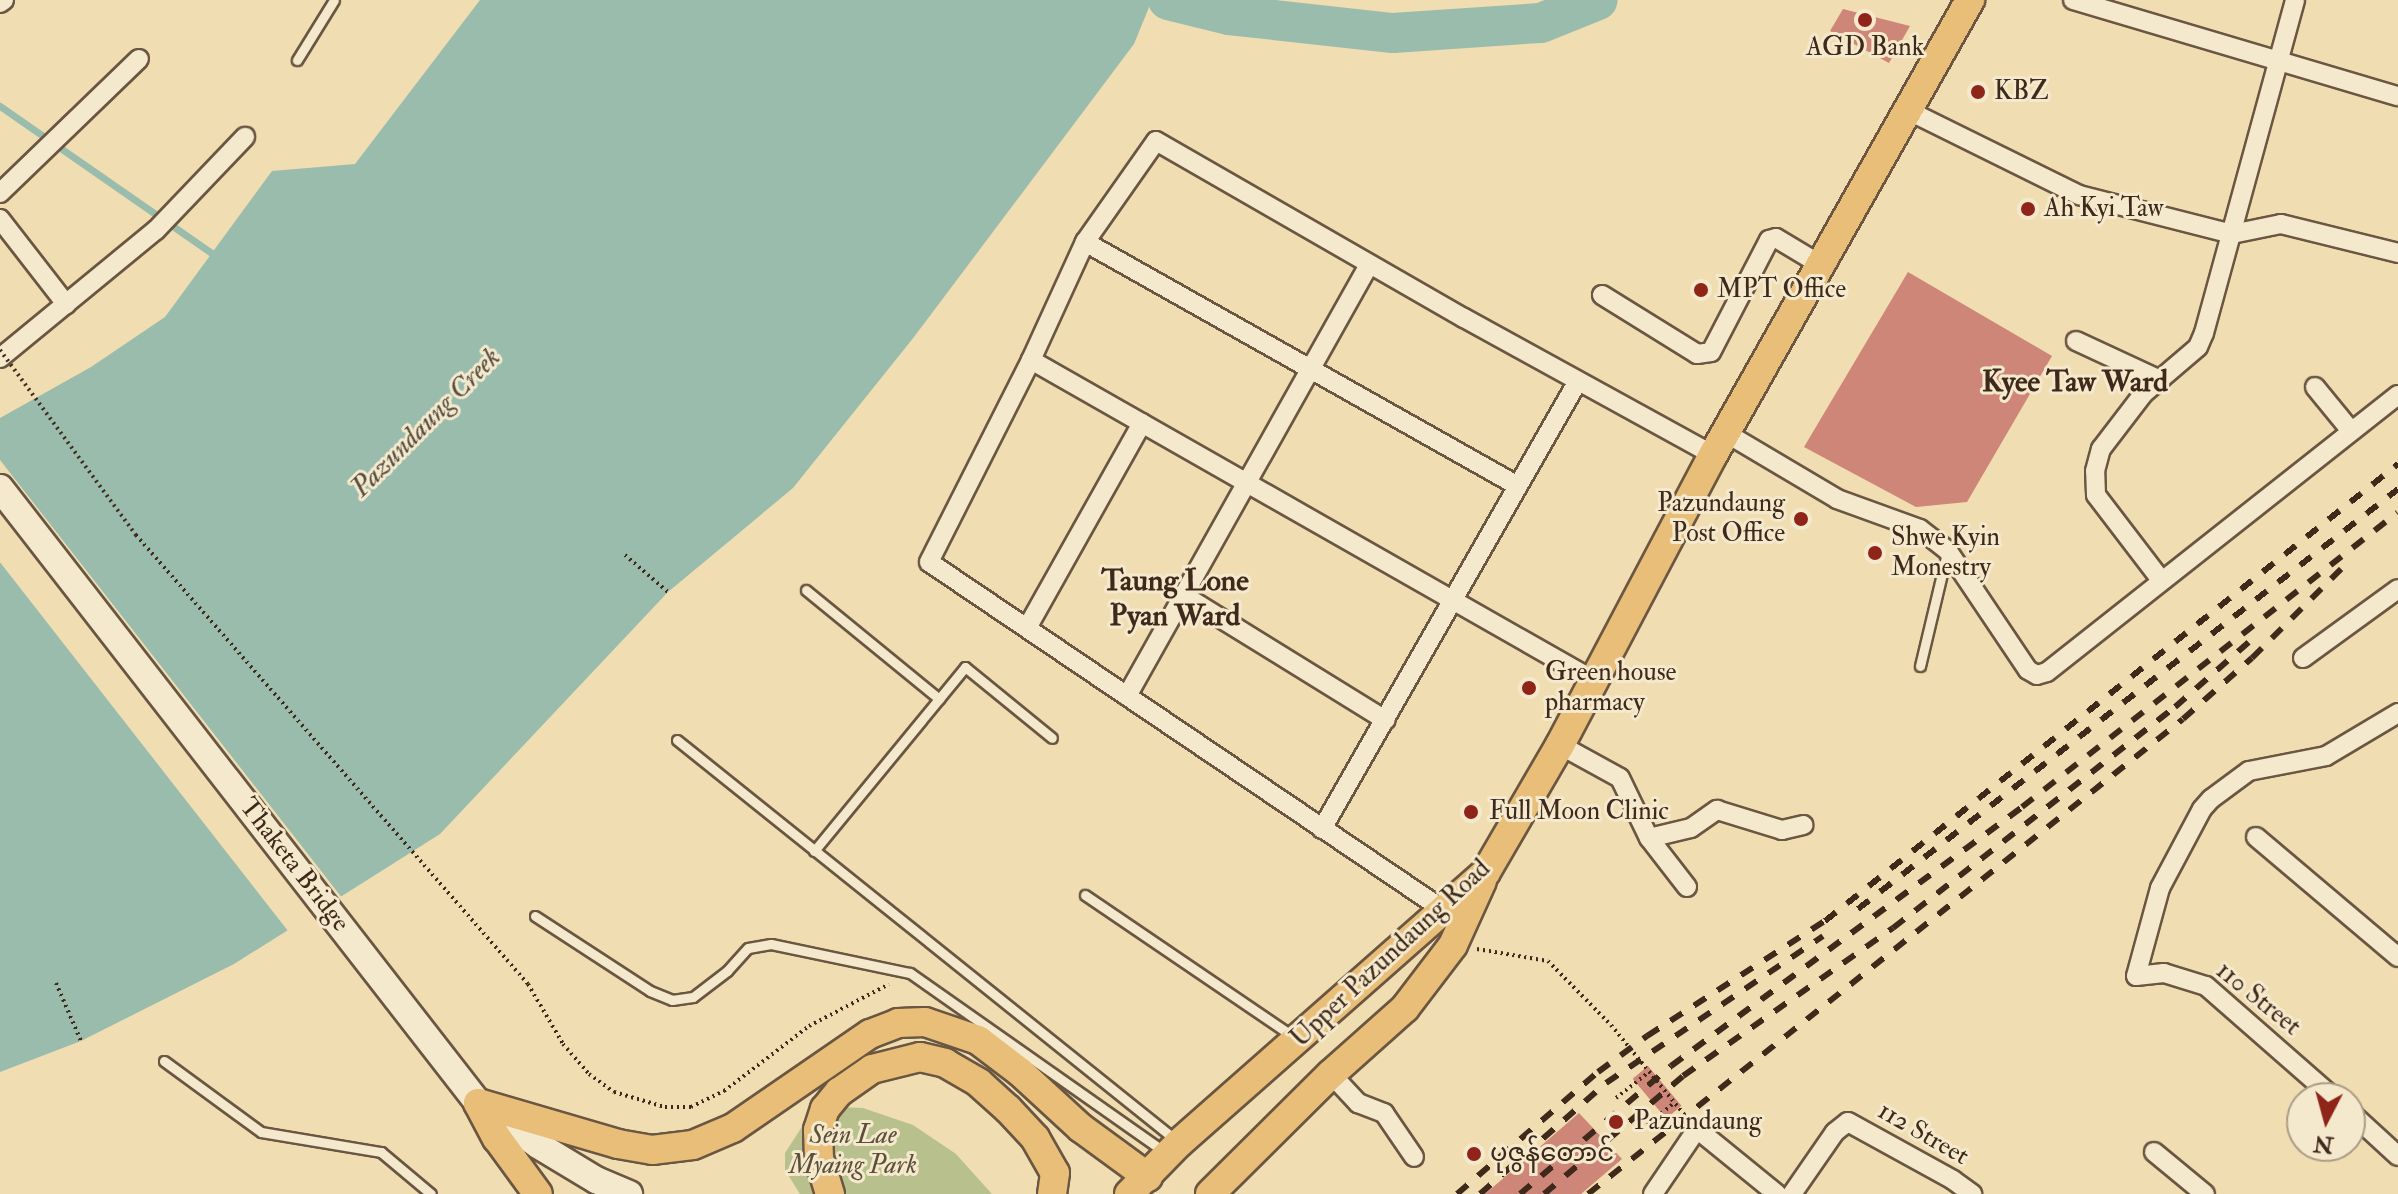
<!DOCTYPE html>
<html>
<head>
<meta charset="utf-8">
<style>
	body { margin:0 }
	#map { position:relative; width:2398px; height:1194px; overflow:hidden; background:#f0ddb2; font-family:"IM FELL Double Pica","Noto Sans Myanmar",serif }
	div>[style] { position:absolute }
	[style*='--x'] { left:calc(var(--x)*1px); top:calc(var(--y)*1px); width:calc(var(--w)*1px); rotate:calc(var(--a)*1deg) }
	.green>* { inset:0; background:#b8c18d }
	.water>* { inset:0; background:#9abcad }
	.pier>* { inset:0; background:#f0ddb2; transform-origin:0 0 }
	.stream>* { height:7px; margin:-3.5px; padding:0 3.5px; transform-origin:3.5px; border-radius:3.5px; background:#9abcad }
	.river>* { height:40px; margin:-20px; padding:0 20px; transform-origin:20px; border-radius:20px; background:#9abcad }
	.building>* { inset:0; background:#cd8677; transform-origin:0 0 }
	.path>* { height:4px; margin-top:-2px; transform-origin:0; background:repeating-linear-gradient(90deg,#3e291b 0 2px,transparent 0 6px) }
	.roads { filter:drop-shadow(2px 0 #6a5641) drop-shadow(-2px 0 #6a5641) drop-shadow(0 2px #6a5641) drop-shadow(0 -2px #6a5641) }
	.lane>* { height:9px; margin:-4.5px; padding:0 4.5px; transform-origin:4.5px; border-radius:4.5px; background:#f5e9cd }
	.street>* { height:18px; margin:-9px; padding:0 9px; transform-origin:9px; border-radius:9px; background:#f5e9cd }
	.secondary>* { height:26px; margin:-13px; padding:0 13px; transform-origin:13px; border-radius:13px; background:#f5e9cd }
	.primary>* { height:28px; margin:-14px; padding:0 14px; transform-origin:14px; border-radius:14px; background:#e8be79 }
	.rail>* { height:6px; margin-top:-3px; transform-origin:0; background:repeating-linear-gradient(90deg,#3e291b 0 14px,transparent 0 28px) }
	.path-bridge>* { height:4px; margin-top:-2px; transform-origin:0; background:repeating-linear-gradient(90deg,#3e291b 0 2px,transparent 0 6px) }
	.dots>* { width:22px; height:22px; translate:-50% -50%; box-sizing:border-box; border:4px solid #f5e9cd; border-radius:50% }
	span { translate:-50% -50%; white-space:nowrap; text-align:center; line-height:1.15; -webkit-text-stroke:6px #f5e9cd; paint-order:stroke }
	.poi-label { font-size:26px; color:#3e291b }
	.left { translate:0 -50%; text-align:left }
	.right { translate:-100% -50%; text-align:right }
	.street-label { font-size:26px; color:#3e291b }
	.park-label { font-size:26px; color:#5c4f38; font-style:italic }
	.water-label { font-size:28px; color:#554e40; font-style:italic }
	.quarter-label { font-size:30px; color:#3e291b; font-weight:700 }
	.north { position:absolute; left:2286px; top:1082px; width:80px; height:80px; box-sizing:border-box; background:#f5e9cd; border:2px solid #ac9c86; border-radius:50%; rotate:186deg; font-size:22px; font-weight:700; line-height:32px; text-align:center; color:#3e291b }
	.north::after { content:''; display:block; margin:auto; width:28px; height:36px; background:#8f2418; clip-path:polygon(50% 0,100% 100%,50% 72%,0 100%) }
</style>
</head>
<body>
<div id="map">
	<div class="green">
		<i style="clip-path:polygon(840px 1107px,863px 1108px,913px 1125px,956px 1154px,992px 1194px,800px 1194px,785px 1170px,785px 1153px,805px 1122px)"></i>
	</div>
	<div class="water">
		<i style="clip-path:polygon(480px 0,1152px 0,1134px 44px,914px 337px,793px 488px,668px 592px,440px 834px,234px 964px,81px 1041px,0 1072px,0 418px,91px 367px,165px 317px,272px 171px,355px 164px)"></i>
	</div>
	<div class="pier">
		<i style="left:0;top:460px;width:558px;height:63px;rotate:52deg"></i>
	</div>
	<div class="stream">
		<i style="--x:0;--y:106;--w:264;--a:34.8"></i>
	</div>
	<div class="river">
		<i style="--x:1168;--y:0;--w:63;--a:13.8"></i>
		<i style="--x:1229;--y:15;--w:165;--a:6.3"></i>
		<i style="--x:1393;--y:33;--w:148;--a:-3.9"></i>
		<i style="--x:1541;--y:23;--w:61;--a:-22"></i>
	</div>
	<div class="building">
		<i style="clip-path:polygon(1843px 9px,1910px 26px,1889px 63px,1830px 31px)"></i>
		<i style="clip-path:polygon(1908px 272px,2052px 356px,1967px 502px,1916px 507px,1804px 447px)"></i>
		<i style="left:1648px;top:1066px;width:52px;height:20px;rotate:50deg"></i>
		<i style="clip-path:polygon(1579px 1113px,1622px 1159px,1581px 1194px,1485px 1194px)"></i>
	</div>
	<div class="path">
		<i style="--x:625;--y:555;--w:57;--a:40.7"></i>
		<i style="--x:1477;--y:949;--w:72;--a:9.6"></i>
		<i style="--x:1548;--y:961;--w:90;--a:45.5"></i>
		<i style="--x:56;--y:983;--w:63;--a:66.7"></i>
		<i style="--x:528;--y:984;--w:69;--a:59.7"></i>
		<i style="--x:563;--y:1044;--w:40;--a:49"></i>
		<i style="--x:589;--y:1074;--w:31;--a:36"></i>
		<i style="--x:614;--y:1092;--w:53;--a:16.4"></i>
		<i style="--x:665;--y:1107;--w:26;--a:0"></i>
		<i style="--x:691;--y:1107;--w:37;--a:-26"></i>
		<i style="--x:724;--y:1091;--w:107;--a:-37.4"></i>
		<i style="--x:809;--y:1026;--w:90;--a:-27.7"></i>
		<i style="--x:1616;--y:1098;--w:42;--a:-38.2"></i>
		<i style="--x:1643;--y:1129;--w:40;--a:-40"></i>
	</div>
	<div class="roads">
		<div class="lane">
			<i style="--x:297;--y:60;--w:70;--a:-58.3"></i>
			<i style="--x:806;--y:590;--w:172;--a:39.3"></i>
			<i style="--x:1920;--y:666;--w:116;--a:-76.6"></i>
			<i style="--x:677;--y:740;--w:641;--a:38.73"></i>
			<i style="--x:814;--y:851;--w:238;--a:-50.6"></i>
			<i style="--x:965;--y:667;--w:112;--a:39.2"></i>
			<i style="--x:1085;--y:895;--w:253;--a:34.2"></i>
			<i style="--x:535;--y:916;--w:137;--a:33.1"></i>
			<i style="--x:650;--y:991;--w:24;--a:22"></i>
			<i style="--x:672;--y:1000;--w:21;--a:-8"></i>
			<i style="--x:693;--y:997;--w:43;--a:-37.4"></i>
			<i style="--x:727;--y:971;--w:31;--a:-48"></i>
			<i style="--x:748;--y:948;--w:23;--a:-10"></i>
			<i style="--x:771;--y:944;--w:142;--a:11.8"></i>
			<i style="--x:910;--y:973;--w:312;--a:35.1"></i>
			<i style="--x:164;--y:1061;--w:120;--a:36.2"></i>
			<i style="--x:261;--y:1132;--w:122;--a:9.5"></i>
			<i style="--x:381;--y:1152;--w:65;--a:40"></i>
		</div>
		<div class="street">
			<i style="--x:2073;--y:0;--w:339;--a:16.5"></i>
			<i style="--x:0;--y:3;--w:5;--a:-37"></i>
			<i style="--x:1909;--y:111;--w:190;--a:26.3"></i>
			<i style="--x:2079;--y:195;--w:158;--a:14.3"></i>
			<i style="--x:2232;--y:234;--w:50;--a:-11.5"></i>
			<i style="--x:2281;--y:224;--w:121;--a:13.9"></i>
			<i style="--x:0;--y:193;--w:193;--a:-44"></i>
			<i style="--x:0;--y:219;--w:108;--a:52.2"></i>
			<i style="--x:1085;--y:242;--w:497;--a:29.4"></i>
			<i style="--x:1602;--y:295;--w:112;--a:31.8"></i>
			<i style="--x:1697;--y:354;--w:14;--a:-8"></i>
			<i style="--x:1711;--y:352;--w:126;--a:-62.6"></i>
			<i style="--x:1769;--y:240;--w:7;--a:-16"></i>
			<i style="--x:1776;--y:238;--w:52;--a:31"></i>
			<i style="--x:2076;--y:341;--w:93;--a:24.9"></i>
			<i style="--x:0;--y:358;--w:202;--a:-39.4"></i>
			<i style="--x:156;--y:230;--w:129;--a:-46.3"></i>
			<i style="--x:1031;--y:360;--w:647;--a:29.66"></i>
			<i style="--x:2315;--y:387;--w:57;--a:50.7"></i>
			<i style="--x:1726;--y:433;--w:129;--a:30.7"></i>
			<i style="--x:1837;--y:499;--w:88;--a:19.9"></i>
			<i style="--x:1920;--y:529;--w:36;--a:38"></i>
			<i style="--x:1948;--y:551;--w:143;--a:56.1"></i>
			<i style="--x:2028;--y:670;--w:10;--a:29"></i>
			<i style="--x:2037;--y:675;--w:10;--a:-17"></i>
			<i style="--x:2047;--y:672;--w:447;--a:-38.3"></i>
			<i style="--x:2161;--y:580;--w:107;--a:-127.4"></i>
			<i style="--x:2096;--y:495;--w:24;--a:-92"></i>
			<i style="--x:2095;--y:471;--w:23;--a:-75"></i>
			<i style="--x:2101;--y:449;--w:69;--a:-52.6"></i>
			<i style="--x:2143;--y:394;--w:72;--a:-40.5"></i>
			<i style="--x:2198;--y:347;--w:15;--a:-67"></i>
			<i style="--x:2204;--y:333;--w:345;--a:-74.7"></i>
			<i style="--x:1183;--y:595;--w:238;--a:31.7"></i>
			<i style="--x:1027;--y:628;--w:235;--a:-60.7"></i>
			<i style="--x:2303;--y:658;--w:117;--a:-36"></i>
			<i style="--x:1127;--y:696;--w:495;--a:-60.7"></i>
			<i style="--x:1560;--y:745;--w:68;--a:28.8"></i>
			<i style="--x:1620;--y:778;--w:67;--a:64.2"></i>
			<i style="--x:1649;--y:838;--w:62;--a:52.2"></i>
			<i style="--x:1322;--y:829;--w:516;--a:-60.26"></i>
			<i style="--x:2256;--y:837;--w:186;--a:40.2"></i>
			<i style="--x:1649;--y:838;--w:43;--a:-13.4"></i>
			<i style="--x:1691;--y:828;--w:32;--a:-35"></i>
			<i style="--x:1717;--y:810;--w:68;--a:17.1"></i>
			<i style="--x:1782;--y:830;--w:22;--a:-13"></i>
			<i style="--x:1442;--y:909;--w:619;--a:-145.93"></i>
			<i style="--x:929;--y:562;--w:226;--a:-63.2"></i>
			<i style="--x:1031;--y:360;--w:130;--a:-65.4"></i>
			<i style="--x:1085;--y:242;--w:123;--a:-54.9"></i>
			<i style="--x:1156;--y:141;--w:355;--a:29.9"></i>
			<i style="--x:1464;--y:318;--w:284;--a:28.8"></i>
			<i style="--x:1331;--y:1074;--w:40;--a:47"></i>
			<i style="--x:1358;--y:1103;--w:28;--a:21"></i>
			<i style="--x:1384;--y:1113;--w:53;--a:55.7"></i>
			<i style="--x:2334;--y:1098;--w:170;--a:-138.8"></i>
			<i style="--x:2206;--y:986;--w:44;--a:-162.8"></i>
			<i style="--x:2164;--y:973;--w:28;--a:174"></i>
			<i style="--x:2136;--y:976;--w:91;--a:-74.7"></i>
			<i style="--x:2160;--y:888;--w:89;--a:-62"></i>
			<i style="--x:2202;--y:809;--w:13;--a:-48"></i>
			<i style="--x:2211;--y:799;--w:47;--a:-36.4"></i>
			<i style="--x:2249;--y:771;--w:78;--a:-11"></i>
			<i style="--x:2326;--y:756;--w:84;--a:-30.8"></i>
			<i style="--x:2350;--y:1112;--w:65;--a:42.5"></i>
			<i style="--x:2154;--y:1152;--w:66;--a:39.5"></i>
			<i style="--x:1653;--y:1194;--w:78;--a:-55.9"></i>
			<i style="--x:1697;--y:1129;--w:103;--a:39.1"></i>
			<i style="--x:1792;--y:1194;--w:75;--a:-55.3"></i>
			<i style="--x:1835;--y:1132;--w:16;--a:-38"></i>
			<i style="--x:1848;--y:1122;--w:120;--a:28.9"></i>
			<i style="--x:1953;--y:1180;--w:24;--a:36"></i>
		</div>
		<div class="secondary">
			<i style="--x:0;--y:488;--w:779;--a:52.14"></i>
			<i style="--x:478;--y:1103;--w:73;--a:35"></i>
			<i style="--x:538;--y:1145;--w:68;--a:31.1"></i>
			<i style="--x:596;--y:1180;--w:36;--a:23"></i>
		</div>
		<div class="primary">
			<i style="--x:478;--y:1103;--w:146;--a:16.3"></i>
			<i style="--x:618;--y:1144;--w:35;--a:10"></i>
			<i style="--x:652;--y:1150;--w:41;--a:-7"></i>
			<i style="--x:693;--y:1145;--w:43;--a:-23"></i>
			<i style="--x:733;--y:1128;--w:166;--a:-34.5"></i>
			<i style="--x:870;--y:1034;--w:30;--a:-21"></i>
			<i style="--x:898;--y:1023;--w:27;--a:-2"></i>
			<i style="--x:925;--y:1022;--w:56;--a:18.8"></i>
			<i style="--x:978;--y:1040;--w:53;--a:37.3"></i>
			<i style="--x:1020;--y:1072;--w:83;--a:42.6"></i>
			<i style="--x:1081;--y:1128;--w:83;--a:36.2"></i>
			<i style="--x:478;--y:1103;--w:40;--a:62"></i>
			<i style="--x:497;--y:1138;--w:69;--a:53.8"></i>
			<i style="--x:830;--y:1194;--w:37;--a:-107"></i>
			<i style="--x:819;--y:1159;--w:29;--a:-92"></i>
			<i style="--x:818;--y:1130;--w:22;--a:-72"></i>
			<i style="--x:825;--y:1109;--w:22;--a:-51"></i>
			<i style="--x:839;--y:1092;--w:40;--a:-34.9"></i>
			<i style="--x:872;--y:1069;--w:49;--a:-14"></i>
			<i style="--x:920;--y:1057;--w:26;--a:13"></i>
			<i style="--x:945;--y:1063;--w:39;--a:30"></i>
			<i style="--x:979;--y:1083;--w:39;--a:42"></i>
			<i style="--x:1008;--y:1109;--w:40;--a:47"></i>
			<i style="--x:1035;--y:1138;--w:40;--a:60.3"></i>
			<i style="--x:1055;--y:1173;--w:21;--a:98"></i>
			<i style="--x:1129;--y:1194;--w:71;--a:-45.6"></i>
			<i style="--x:1179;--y:1143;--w:409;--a:-41.4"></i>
			<i style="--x:1486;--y:872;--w:147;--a:-59.8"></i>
			<i style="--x:1560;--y:745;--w:328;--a:-62.2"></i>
			<i style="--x:1713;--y:455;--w:523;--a:-60.54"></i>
			<i style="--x:1210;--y:1194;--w:170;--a:-44.8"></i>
			<i style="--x:1331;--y:1074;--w:99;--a:-41.7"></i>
			<i style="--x:1405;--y:1008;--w:79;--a:-52.7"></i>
			<i style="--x:1453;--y:945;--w:70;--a:-65.6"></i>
		</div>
	</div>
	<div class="rail">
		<i style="--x:1858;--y:909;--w:684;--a:-37.87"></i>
		<i style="--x:1457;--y:1194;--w:186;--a:-40.9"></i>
		<i style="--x:1598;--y:1072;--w:61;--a:-36.3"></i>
		<i style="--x:1647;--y:1036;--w:212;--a:-32.9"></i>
		<i style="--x:1825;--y:921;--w:733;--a:-38.57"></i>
		<i style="--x:1480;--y:1194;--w:168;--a:-41.4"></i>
		<i style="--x:1606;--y:1083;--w:262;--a:-34.1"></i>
		<i style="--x:1520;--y:1194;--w:198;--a:-40.3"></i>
		<i style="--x:1671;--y:1066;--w:436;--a:-36.4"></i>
		<i style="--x:2022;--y:807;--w:477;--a:-38.1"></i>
		<i style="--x:1544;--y:1194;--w:182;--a:-40.3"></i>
		<i style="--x:1683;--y:1076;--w:257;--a:-35.2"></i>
		<i style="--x:1893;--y:928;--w:358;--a:-38.1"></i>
		<i style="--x:2175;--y:707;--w:98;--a:-41.3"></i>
		<i style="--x:1588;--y:1194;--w:761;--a:-38.6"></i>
		<i style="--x:2183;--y:719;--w:92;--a:-41.5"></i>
		<i style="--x:2252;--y:658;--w:130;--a:-45"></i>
	</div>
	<div class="path-bridge">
		<i style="--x:0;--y:350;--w:230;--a:53.7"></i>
		<i style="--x:136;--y:535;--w:596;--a:48.88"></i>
		<i style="--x:1611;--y:1025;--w:122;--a:50.7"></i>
	</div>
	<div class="dots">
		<i style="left:1865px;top:20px;background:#8f2418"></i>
		<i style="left:1978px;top:92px;background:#8f2418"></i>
		<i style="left:2028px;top:209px;background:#8f2418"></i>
		<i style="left:1701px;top:290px;background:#8f2418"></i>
		<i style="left:1801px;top:519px;background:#8f2418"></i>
		<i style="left:1875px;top:553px;background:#8f2418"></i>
		<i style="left:1529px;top:688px;background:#8f2418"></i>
		<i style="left:1471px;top:812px;background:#8f2418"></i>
		<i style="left:1616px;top:1122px;background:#8f2418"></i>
		<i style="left:1474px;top:1154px;background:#8f2418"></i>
	</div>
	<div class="poi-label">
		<span style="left:1865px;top:48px">AGD Bank</span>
		<span class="left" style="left:1994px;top:92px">KBZ</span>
		<span class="left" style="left:2044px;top:209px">Ah Kyi Taw</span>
		<span class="left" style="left:1717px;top:290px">MPT Office</span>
		<span class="right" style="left:1785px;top:519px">Pazundaung<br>Post Office</span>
		<span class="left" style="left:1891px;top:553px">Shwe Kyin<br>Monestry</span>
		<span class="left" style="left:1545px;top:688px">Green house<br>pharmacy</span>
		<span class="left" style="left:1489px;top:812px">Full Moon Clinic</span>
		<span class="left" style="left:1634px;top:1122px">Pazundaung</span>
		<span class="left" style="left:1490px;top:1154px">ပုဇွန်တောင်</span>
	</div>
	<div class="street-label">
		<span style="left:294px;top:865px;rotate:52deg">Thaketa Bridge</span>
		<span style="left:1391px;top:954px;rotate:-43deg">Upper Pazundaung Road</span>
		<span style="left:2258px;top:999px;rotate:39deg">110 Street</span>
		<span style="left:1923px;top:1134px;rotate:30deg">112 Street</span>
	</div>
	<div class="park-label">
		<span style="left:853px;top:1151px">Sein Lae<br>Myaing Park</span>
	</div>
	<div class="water-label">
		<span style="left:426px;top:423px;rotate:-45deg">Pazundaung Creek</span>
	</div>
	<div class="quarter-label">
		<span style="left:2075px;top:382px">Kyee Taw Ward</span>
		<span style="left:1175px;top:598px">Taung Lone<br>Pyan Ward</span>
	</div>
	<div class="north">N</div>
</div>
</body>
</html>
